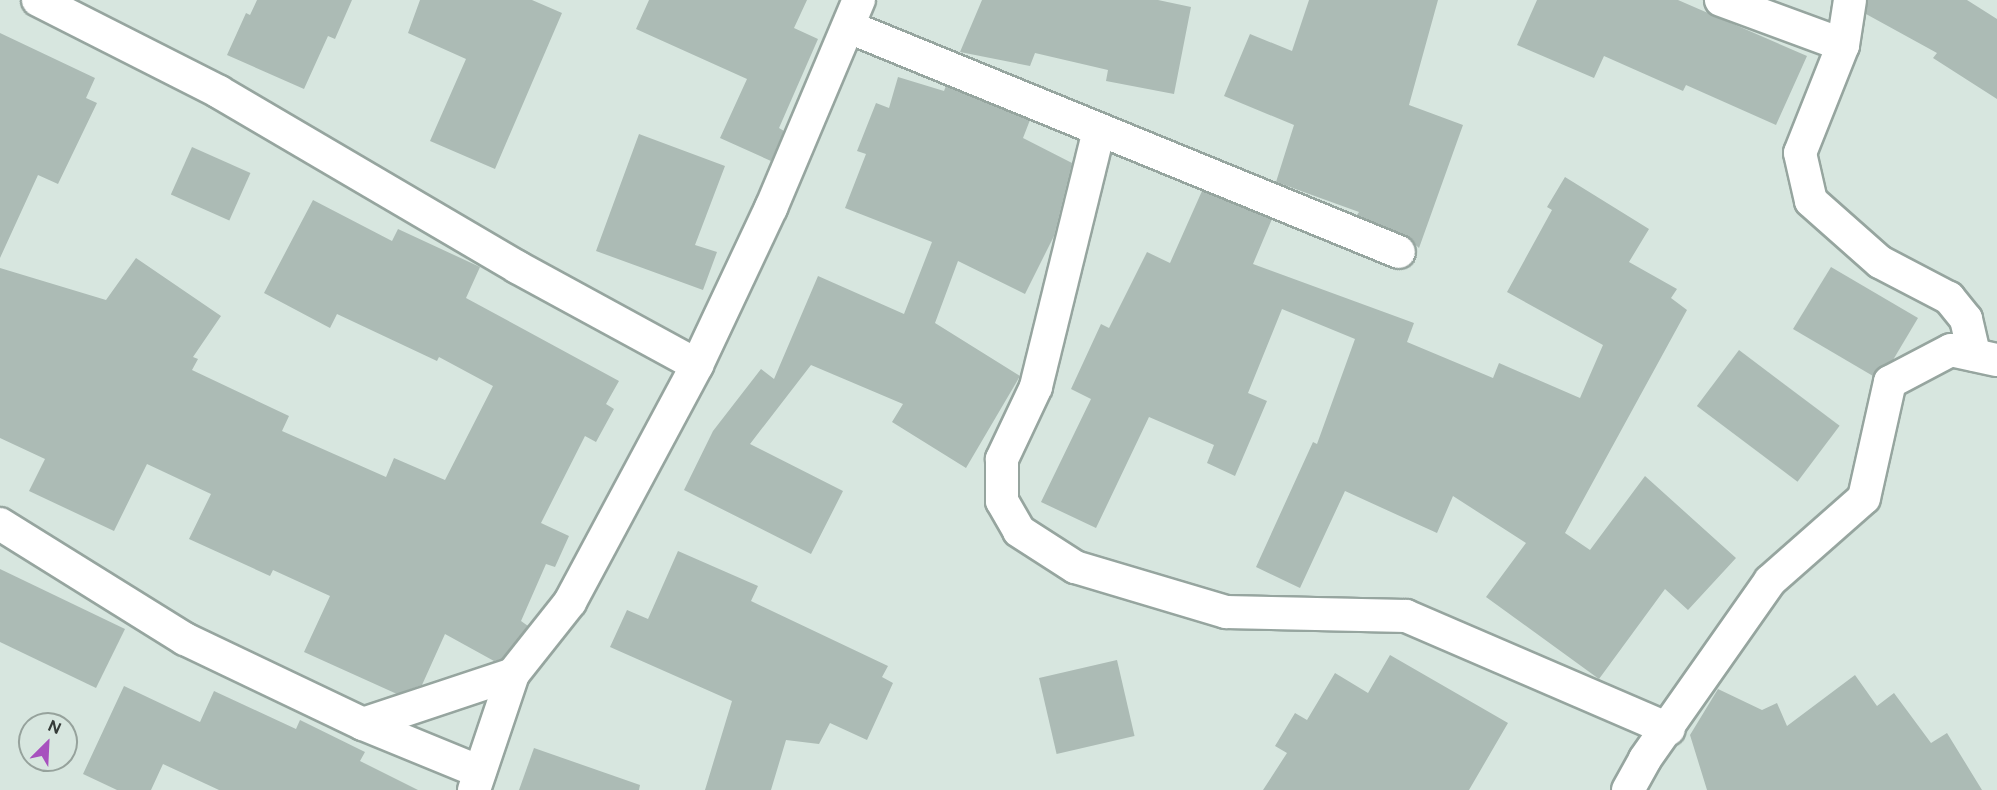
<!DOCTYPE html>
<html>
<head>
<meta charset="utf-8">
<style>
	body { margin:0 }
	#map { position:relative; width:1997px; height:790px; overflow:hidden; background:#d7e6df; font-family:Figtree,sans-serif }
	div>[style] { position:absolute }
	[style*='--x'] { left:calc(var(--x)*1px); top:calc(var(--y)*1px); width:calc(var(--w)*1px); rotate:calc(var(--a)*1deg) }
	.building>* { inset:0; background:#acbbb5; transform-origin:0 0 }
	.roads { filter:drop-shadow(2px 0 #96a59f) drop-shadow(-2px 0 #96a59f) drop-shadow(0 2px #96a59f) drop-shadow(0 -2px #96a59f) }
	.street>* { height:32px; margin:-16px; padding:0 16px; transform-origin:16px; border-radius:16px; background:#fff }
	span { translate:-50% -50%; white-space:nowrap; text-align:center; line-height:1.15; -webkit-text-stroke:4.5px #d7e6df; paint-order:stroke }
	.north { position:absolute; left:18px; top:712px; width:60px; height:60px; box-sizing:border-box; background:#d7e6df; border:2px solid #96a29c; border-radius:50%; rotate:24deg; font-size:16px; font-weight:700; line-height:24px; text-align:center; color:#353b38 }
	.north::after { content:''; display:block; margin:auto; width:21px; height:27px; background:#a751be; clip-path:polygon(50% 0,100% 100%,50% 72%,0 100%) }
</style>
</head>
<body>
<div id="map">
	<div class="building">
		<i style="clip-path:polygon(257px 0,352px 0,335px 39px,328px 36px,304px 89px,227px 55px,246px 13px,250px 15px)"></i>
		<i style="clip-path:polygon(420px 0,532px 0,562px 13px,495px 169px,430px 141px,466px 59px,408px 33px)"></i>
		<i style="clip-path:polygon(649px 0,807px 0,794px 28px,818px 39px,779px 128px,784px 131px,771px 161px,720px 138px,747px 79px,636px 29px)"></i>
		<i style="clip-path:polygon(982px 0,1158px 0,1191px 7px,1174px 94px,1106px 81px,1108px 70px,1035px 53px,1030px 66px,960px 52px)"></i>
		<i style="clip-path:polygon(1309px 0,1438px 0,1409px 105px,1463px 125px,1419px 248px,1406px 236px,1357px 215px,1359px 212px,1276px 182px,1294px 125px,1224px 96px,1250px 34px,1292px 51px)"></i>
		<i style="clip-path:polygon(1537px 0,1678px 0,1807px 56px,1776px 125px,1686px 85px,1683px 91px,1604px 56px,1594px 78px,1517px 45px)"></i>
		<i style="clip-path:polygon(1868px 0,1967px 0,1997px 19px,1997px 99px,1933px 58px,1937px 53px,1866px 14px)"></i>
		<i style="clip-path:polygon(0 33px,95px 78px,86px 98px,97px 103px,58px 184px,38px 175px,0 258px)"></i>
		<i style="clip-path:polygon(898px 77px,944px 91px,946px 86px,1030px 120px,1023px 138px,1072px 163px,1054px 236px,1025px 294px,958px 261px,935px 323px,1020px 376px,966px 468px,892px 422px,903px 404px,811px 365px,750px 444px,843px 491px,811px 554px,684px 490px,713px 431px,761px 369px,774px 379px,818px 276px,904px 314px,932px 242px,845px 208px,866px 154px,857px 151px,876px 103px,889px 108px)"></i>
		<i style="clip-path:polygon(639px 134px,725px 166px,695px 245px,717px 252px,703px 290px,596px 251px)"></i>
		<i style="left:192px;top:147px;width:64px;height:52px;rotate:24deg"></i>
		<i style="clip-path:polygon(1565px 177px,1649px 229px,1629px 262px,1677px 289px,1671px 298px,1687px 310px,1565px 533px,1590px 550px,1645px 476px,1736px 558px,1688px 610px,1665px 589px,1599px 679px,1486px 597px,1526px 543px,1453px 496px,1437px 533px,1345px 491px,1300px 588px,1256px 567px,1313px 442px,1317px 444px,1355px 339px,1282px 309px,1248px 393px,1267px 401px,1235px 476px,1207px 463px,1214px 445px,1149px 417px,1096px 528px,1041px 502px,1091px 399px,1071px 389px,1101px 324px,1109px 328px,1147px 252px,1170px 263px,1202px 191px,1272px 219px,1253px 264px,1414px 323px,1407px 342px,1493px 378px,1499px 363px,1580px 398px,1603px 345px,1507px 292px,1552px 210px,1547px 207px)"></i>
		<i style="clip-path:polygon(313px 200px,392px 241px,398px 229px,480px 267px,466px 298px,619px 381px,606px 404px,614px 409px,596px 442px,585px 436px,541px 523px,569px 536px,555px 567px,546px 564px,521px 621px,528px 626px,502px 659px,494px 661px,445px 634px,422px 685px,397px 694px,304px 652px,330px 596px,273px 570px,270px 576px,189px 539px,211px 494px,147px 464px,114px 531px,29px 491px,45px 459px,0 438px,0 268px,106px 300px,136px 258px,221px 316px,193px 357px,198px 359px,192px 370px,289px 416px,282px 431px,386px 477px,394px 458px,445px 480px,493px 386px,439px 357px,437px 361px,337px 314px,330px 328px,264px 293px)"></i>
		<i style="clip-path:polygon(1831px 267px,1918px 318px,1893px 360px,1873px 376px,1793px 329px)"></i>
		<i style="left:1739px;top:350px;width:126px;height:70px;rotate:37deg"></i>
		<i style="clip-path:polygon(678px 551px,758px 586px,751px 601px,888px 666px,882px 677px,893px 683px,867px 740px,830px 723px,819px 744px,786px 740px,771px 790px,705px 790px,732px 701px,610px 647px,627px 610px,648px 619px)"></i>
		<i style="clip-path:polygon(0 569px,125px 629px,96px 688px,0 642px)"></i>
		<i style="clip-path:polygon(1390px 655px,1508px 723px,1469px 790px,1263px 790px,1287px 753px,1275px 746px,1295px 713px,1307px 720px,1335px 673px,1368px 693px)"></i>
		<i style="left:1117px;top:660px;width:78px;height:80px;rotate:77deg"></i>
		<i style="clip-path:polygon(1855px 675px,1877px 706px,1894px 693px,1931px 743px,1947px 733px,1982px 790px,1707px 790px,1690px 735px,1718px 689px,1762px 710px,1777px 703px,1787px 726px)"></i>
		<i style="clip-path:polygon(124px 686px,200px 722px,214px 691px,296px 729px,300px 720px,365px 752px,360px 761px,418px 790px,219px 790px,163px 764px,151px 790px,117px 790px,83px 774px)"></i>
		<i style="clip-path:polygon(534px 748px,640px 785px,639px 790px,519px 790px)"></i>
	</div>
	<div class="roads">
		<div class="street">
			<i style="--x:38;--y:0;--w:203;--a:26.9"></i>
			<i style="--x:219;--y:92;--w:346;--a:30.4"></i>
			<i style="--x:517;--y:267;--w:205;--a:28.6"></i>
			<i style="--x:1721;--y:0;--w:130;--a:20.2"></i>
			<i style="--x:1850;--y:0;--w:46;--a:98.8"></i>
			<i style="--x:1843;--y:45;--w:116;--a:111.7"></i>
			<i style="--x:1800;--y:153;--w:49;--a:77.1"></i>
			<i style="--x:1811;--y:201;--w:92;--a:41.5"></i>
			<i style="--x:1880;--y:262;--w:78;--a:27.6"></i>
			<i style="--x:1949;--y:298;--w:27;--a:51"></i>
			<i style="--x:1966;--y:319;--w:37;--a:77"></i>
			<i style="--x:849;--y:27;--w:594;--a:22.25"></i>
			<i style="--x:1099;--y:130;--w:265;--a:103.8"></i>
			<i style="--x:1036;--y:387;--w:80;--a:115.3"></i>
			<i style="--x:1002;--y:459;--w:42;--a:90"></i>
			<i style="--x:1002;--y:501;--w:34;--a:60"></i>
			<i style="--x:1019;--y:531;--w:67;--a:32.7"></i>
			<i style="--x:1075;--y:567;--w:158;--a:16.6"></i>
			<i style="--x:1226;--y:612;--w:180;--a:1.3"></i>
			<i style="--x:1406;--y:616;--w:286;--a:23.3"></i>
			<i style="--x:0;--y:524;--w:218;--a:31.9"></i>
			<i style="--x:185;--y:639;--w:197;--a:25.5"></i>
			<i style="--x:363;--y:724;--w:126;--a:22.3"></i>
			<i style="--x:363;--y:724;--w:158;--a:-18.4"></i>
			<i style="--x:474;--y:790;--w:122;--a:-71.4"></i>
			<i style="--x:513;--y:674;--w:92;--a:-51.6"></i>
			<i style="--x:570;--y:602;--w:269;--a:-61.8"></i>
			<i style="--x:697;--y:365;--w:174;--a:-64.8"></i>
			<i style="--x:771;--y:208;--w:226;--a:-67.1"></i>
			<i style="--x:1628;--y:790;--w:35;--a:-61"></i>
			<i style="--x:1645;--y:759;--w:218;--a:-54.9"></i>
			<i style="--x:1770;--y:581;--w:125;--a:-41.4"></i>
			<i style="--x:1864;--y:498;--w:119;--a:-77.4"></i>
			<i style="--x:1890;--y:382;--w:69;--a:-27.7"></i>
			<i style="--x:1951;--y:350;--w:47;--a:12.3"></i>
		</div>
	</div>
	<div class="north">N</div>
</div>
</body>
</html>
